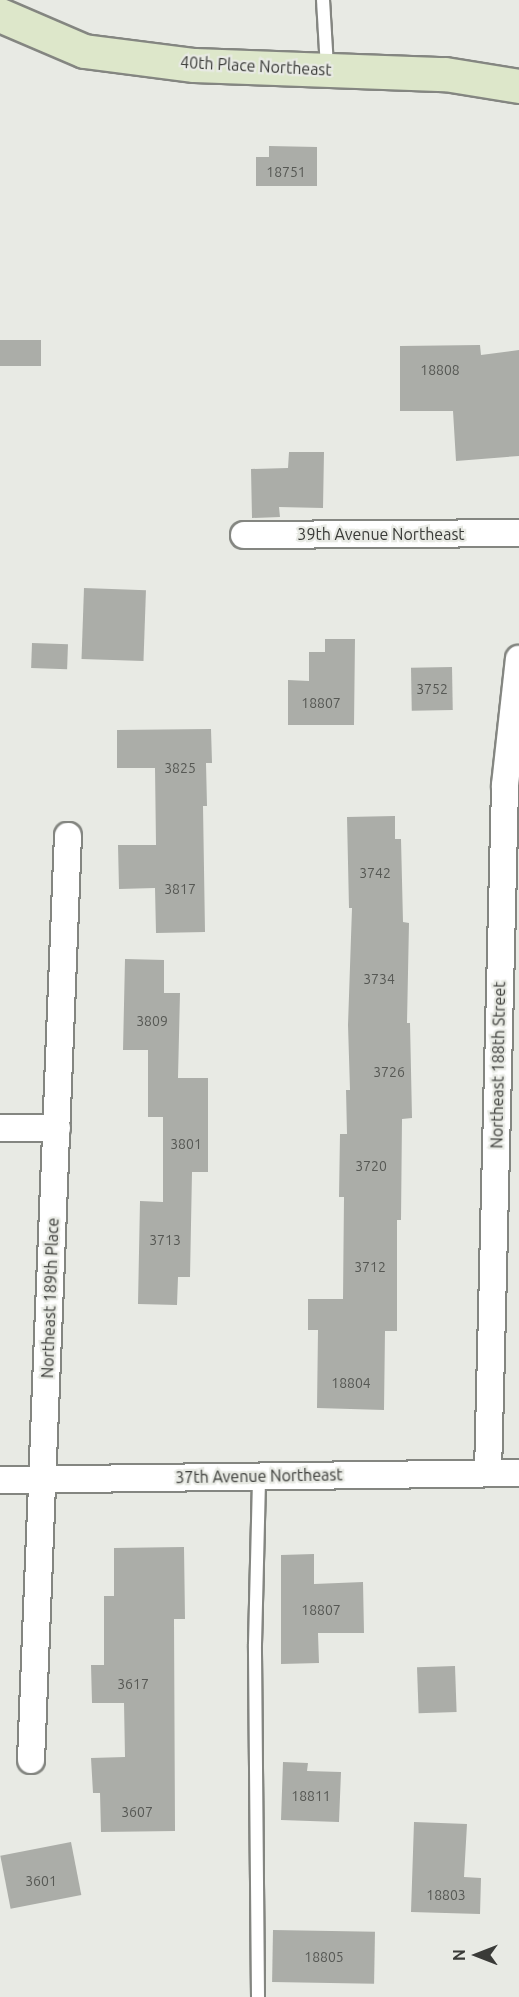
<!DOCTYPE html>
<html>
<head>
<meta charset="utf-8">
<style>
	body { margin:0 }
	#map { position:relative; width:519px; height:1997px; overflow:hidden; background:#e8eae4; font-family:Ubuntu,sans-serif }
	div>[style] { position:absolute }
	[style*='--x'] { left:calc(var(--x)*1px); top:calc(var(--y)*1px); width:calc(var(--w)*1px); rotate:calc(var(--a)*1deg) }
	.building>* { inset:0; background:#abada8; transform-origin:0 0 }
	.roads { filter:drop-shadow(2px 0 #848681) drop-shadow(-2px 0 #848681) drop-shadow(0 2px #848681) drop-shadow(0 -2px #848681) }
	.lane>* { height:12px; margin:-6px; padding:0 6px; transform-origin:6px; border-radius:6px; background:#fff }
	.street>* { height:26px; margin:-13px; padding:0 13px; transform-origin:13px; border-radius:13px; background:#fff }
	.secondary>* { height:33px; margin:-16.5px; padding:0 16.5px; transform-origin:16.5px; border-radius:16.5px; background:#dde7ca }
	span { translate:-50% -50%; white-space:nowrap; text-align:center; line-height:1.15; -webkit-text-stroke:4.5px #e8eae4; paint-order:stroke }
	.number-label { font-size:14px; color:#565854 }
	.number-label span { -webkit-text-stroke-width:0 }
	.street-label { font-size:16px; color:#3a3b38 }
	.north { position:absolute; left:447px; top:1925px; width:60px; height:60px; -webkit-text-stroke:4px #e8eae4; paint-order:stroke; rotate:270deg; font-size:16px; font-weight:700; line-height:24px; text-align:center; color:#3a3b38 }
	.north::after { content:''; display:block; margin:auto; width:21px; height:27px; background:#3a3b38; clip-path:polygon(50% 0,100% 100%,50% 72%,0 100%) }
</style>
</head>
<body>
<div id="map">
	<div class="building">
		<i style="clip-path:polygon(269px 146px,317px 147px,317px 186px,256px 186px,256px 157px,269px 157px)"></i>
		<i style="left:41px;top:340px;width:26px;height:41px;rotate:90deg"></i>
		<i style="clip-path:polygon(480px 345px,481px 355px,519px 350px,519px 456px,456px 461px,453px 411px,400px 411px,400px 346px)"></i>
		<i style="clip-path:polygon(289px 452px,324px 452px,323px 508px,279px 507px,280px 517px,252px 518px,251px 469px,288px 468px)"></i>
		<i style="left:84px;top:588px;width:62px;height:71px;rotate:2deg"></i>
		<i style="clip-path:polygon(325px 639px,355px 639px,354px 725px,288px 725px,288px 680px,309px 681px,309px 652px,325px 652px)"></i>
		<i style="left:32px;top:643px;width:36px;height:25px;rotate:2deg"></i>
		<i style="left:452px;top:667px;width:43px;height:41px;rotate:89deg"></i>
		<i style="clip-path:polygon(211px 729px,212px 763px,206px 763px,207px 806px,203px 806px,205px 932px,156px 933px,155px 888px,119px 889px,118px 845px,156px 845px,155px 768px,117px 768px,117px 730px)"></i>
		<i style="clip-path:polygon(395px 816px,395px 839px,401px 839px,403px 922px,409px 923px,407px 1023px,410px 1023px,412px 1118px,402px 1119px,401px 1220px,397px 1220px,397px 1331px,385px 1331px,384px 1410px,317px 1408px,318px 1330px,308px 1330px,308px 1299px,343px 1299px,344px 1197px,339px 1197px,340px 1134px,347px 1134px,346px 1090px,350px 1090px,348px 1025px,352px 908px,349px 908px,347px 817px)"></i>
		<i style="clip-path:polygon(125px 959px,164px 960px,164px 993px,180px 993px,178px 1078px,208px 1078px,208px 1172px,192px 1172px,190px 1277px,178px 1277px,177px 1305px,138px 1304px,140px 1201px,163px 1202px,163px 1117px,148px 1117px,148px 1050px,123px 1050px)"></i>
		<i style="clip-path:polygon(184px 1547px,185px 1619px,174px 1619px,175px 1831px,101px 1832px,100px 1793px,93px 1793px,91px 1758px,125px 1757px,124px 1703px,92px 1703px,91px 1665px,104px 1665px,104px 1596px,114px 1596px,114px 1548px)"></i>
		<i style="clip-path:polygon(314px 1554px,314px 1584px,363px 1582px,364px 1633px,318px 1633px,319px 1663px,281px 1664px,281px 1555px)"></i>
		<i style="left:455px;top:1666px;width:46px;height:38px;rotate:88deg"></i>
		<i style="clip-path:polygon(283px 1762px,308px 1763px,307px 1771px,341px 1772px,339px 1822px,281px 1820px)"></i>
		<i style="clip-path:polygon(414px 1822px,467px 1824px,464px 1877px,481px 1878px,480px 1914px,411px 1912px)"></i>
		<i style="left:71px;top:1842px;width:54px;height:72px;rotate:79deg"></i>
		<i style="left:273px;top:1930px;width:102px;height:52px;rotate:1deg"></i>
	</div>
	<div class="roads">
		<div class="lane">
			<i style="--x:323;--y:0;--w:68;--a:86.6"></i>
			<i style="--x:258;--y:1997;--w:353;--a:-90.5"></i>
			<i style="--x:255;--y:1644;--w:168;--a:-88.6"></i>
		</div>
		<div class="street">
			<i style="--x:244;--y:535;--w:275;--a:-0.4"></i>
			<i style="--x:0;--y:1128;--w:57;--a:0"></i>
			<i style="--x:488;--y:1473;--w:688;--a:-88.58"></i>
			<i style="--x:505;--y:785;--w:127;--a:-83.7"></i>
			<i style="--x:0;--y:1480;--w:519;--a:-0.77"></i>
			<i style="--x:31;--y:1760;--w:925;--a:-87.71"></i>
		</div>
		<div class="secondary">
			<i style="--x:0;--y:15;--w:91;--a:23.2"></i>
			<i style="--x:84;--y:51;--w:111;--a:7.3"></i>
			<i style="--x:194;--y:65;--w:251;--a:2.1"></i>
			<i style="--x:445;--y:74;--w:75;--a:9.2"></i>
		</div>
	</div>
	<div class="number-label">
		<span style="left:286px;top:172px">18751</span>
		<span style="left:440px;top:370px">18808</span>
		<span style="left:432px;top:689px">3752</span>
		<span style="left:321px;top:703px">18807</span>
		<span style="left:180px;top:768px">3825</span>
		<span style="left:375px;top:873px">3742</span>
		<span style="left:180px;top:889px">3817</span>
		<span style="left:379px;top:979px">3734</span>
		<span style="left:152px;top:1021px">3809</span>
		<span style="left:389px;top:1072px">3726</span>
		<span style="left:186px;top:1144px">3801</span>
		<span style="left:371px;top:1166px">3720</span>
		<span style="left:165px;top:1240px">3713</span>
		<span style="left:370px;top:1267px">3712</span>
		<span style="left:351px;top:1383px">18804</span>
		<span style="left:321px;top:1610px">18807</span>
		<span style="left:133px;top:1684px">3617</span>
		<span style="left:311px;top:1796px">18811</span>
		<span style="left:137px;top:1812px">3607</span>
		<span style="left:41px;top:1881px">3601</span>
		<span style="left:446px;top:1895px">18803</span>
		<span style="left:324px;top:1957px">18805</span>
	</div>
	<div class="street-label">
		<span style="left:256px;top:66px;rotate:3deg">40th Place Northeast</span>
		<span style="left:381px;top:534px">39th Avenue Northeast</span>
		<span style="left:498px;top:1065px;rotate:-89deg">Northeast 188th Street</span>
		<span style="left:50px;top:1298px;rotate:-88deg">Northeast 189th Place</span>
		<span style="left:259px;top:1476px;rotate:-1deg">37th Avenue Northeast</span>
	</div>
	<div class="north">N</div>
</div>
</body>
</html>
